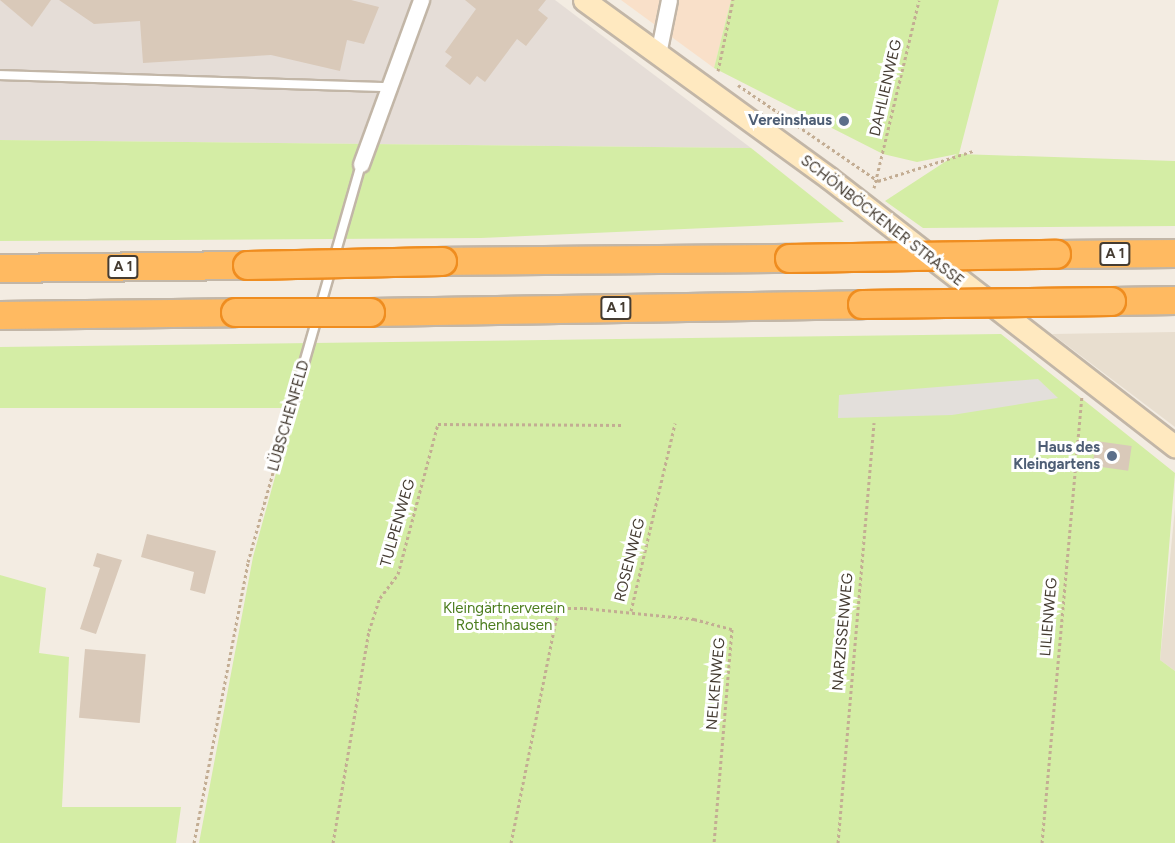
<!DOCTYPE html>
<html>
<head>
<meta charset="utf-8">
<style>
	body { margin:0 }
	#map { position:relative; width:1175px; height:843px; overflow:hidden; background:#f3ece2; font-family:Figtree,sans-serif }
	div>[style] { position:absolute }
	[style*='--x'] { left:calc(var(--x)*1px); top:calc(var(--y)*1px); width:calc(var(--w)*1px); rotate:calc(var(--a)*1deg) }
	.residential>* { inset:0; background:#e8decf }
	.commercial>* { inset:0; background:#f9e0c9 }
	.industrial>* { inset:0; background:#e5ddd7 }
	.green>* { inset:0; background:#d4eda5 }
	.parking>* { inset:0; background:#e3dfdb }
	.building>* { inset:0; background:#d9c9b9; transform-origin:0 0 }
	.path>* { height:3px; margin-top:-1.5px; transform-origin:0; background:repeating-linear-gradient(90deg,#c3ad93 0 3px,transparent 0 6px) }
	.roads { filter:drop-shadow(2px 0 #c2b6a7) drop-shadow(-2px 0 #c2b6a7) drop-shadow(0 2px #c2b6a7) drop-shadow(0 -2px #c2b6a7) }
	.lane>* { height:8px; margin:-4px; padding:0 4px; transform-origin:4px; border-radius:4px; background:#fff }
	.street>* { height:15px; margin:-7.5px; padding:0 7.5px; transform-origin:7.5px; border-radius:7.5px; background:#fff }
	.secondary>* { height:21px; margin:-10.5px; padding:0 10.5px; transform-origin:10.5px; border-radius:10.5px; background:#ffe9c0 }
	.highway>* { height:27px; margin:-13.5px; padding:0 13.5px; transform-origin:13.5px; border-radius:13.5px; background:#ffba61 }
	.bridges { filter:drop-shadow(2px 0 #ef8d20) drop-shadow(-2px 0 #ef8d20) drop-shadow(0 2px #ef8d20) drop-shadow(0 -2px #ef8d20) }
	.highway-bridge>* { height:27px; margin:-13.5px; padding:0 13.5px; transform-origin:13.5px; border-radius:13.5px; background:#ffba61 }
	.dots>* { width:16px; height:16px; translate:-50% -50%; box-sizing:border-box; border:3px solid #fff; border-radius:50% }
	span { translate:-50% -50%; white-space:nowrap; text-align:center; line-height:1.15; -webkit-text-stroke:6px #fff; paint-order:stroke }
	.shield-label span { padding:2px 4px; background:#fff; border:2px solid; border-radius:4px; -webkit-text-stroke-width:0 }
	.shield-label { font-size:14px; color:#453c32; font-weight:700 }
	.street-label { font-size:15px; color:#453c32 }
	.service-label { font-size:15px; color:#4e5e75; font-weight:700 }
	.right { translate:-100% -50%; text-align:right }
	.park-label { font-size:15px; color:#4c7d1f }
</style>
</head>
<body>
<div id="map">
	<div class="residential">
		<i style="clip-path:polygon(1175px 332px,1175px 427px,1052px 334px)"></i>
		<i style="clip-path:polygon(1175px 508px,1175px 671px,1160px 660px)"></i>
	</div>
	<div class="commercial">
		<i style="clip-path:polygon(621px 0,731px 0,714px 68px)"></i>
	</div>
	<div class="industrial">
		<i style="clip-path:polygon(0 0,555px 0,751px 148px,0 140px)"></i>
	</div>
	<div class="green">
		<i style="clip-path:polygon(731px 0,999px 0,959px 154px,1175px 161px,1175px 226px,923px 228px,885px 201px,957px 154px,917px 162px,883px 154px,714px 68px)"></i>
		<i style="clip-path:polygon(0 140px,751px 148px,844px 222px,481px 238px,0 241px)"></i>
		<i style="clip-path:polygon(1001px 334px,1175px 473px,1160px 660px,1175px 671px,1175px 843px,199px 843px,253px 557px,294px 408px,0 408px,0 347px)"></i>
		<i style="clip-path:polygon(0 575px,46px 588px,39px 653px,69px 657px,62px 807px,181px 807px,176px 843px,0 843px)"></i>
	</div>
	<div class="parking">
		<i style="clip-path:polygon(1038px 379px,1058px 398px,952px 415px,838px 418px,839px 395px)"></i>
	</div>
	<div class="building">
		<i style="clip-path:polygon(0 0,51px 0,32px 27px)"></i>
		<i style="clip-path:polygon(59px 0,351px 0,379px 7px,364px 44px,347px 40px,340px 71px,271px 55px,143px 63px,140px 21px,94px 24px)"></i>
		<i style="clip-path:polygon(465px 0,546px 0,538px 10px,548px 18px,526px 46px,517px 39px,485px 82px,477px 76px,470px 85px,445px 66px,452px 57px,445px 52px,476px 9px)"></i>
		<i style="left:1096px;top:441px;width:36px;height:25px;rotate:8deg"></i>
		<i style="clip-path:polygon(147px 534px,216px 551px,205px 594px,190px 590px,194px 572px,141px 557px)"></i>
		<i style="clip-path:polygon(97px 553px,122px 560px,96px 634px,80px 629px,100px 568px,93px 566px)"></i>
		<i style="left:85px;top:649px;width:61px;height:69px;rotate:5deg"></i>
	</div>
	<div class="path">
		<i style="--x:718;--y:71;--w:73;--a:-78.1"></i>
		<i style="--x:738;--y:85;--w:170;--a:34.4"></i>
		<i style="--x:878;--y:181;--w:100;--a:-17.5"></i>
		<i style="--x:874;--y:188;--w:193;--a:-76.5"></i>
		<i style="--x:631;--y:611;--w:193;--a:-76.8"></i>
		<i style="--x:194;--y:843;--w:286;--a:-79.1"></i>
		<i style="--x:248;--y:562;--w:153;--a:-74.4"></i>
		<i style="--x:333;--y:843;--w:215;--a:-80.4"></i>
		<i style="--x:369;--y:631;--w:35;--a:-72"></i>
		<i style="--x:380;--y:598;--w:30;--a:-53"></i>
		<i style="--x:398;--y:574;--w:155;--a:-75.1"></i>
		<i style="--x:438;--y:424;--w:186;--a:0.3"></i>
		<i style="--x:511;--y:843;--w:227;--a:-78.6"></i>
		<i style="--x:556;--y:620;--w:13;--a:-63"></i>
		<i style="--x:562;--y:608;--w:22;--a:0"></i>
		<i style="--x:584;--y:608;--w:111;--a:5.7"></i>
		<i style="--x:694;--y:619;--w:39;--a:15"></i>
		<i style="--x:732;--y:629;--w:215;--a:94.8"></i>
		<i style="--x:838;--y:843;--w:422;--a:-85.1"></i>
		<i style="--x:1042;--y:843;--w:448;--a:-84.9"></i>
	</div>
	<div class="roads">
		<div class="lane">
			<i style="--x:0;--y:75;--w:386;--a:1.8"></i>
			<i style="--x:292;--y:405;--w:251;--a:-74"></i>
		</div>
		<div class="street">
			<i style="--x:658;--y:54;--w:55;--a:-78.5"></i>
			<i style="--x:361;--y:164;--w:175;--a:-69.9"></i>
		</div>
		<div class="secondary">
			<i style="--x:584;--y:0;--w:303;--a:36"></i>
			<i style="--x:829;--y:178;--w:438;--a:37.8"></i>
		</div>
		<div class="highway">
			<i style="--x:1056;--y:254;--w:119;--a:-0.5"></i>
			<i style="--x:442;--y:261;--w:347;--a:-0.5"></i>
			<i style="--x:0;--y:268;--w:247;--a:-0.7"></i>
			<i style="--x:1111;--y:301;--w:64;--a:-0.9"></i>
			<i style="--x:370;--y:312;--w:492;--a:-0.9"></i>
			<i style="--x:0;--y:315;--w:235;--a:-0.7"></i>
		</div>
	</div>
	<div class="bridges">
		<div class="highway-bridge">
			<i style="--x:789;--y:258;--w:267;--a:-0.9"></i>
			<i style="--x:247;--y:265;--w:195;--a:-1.2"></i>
			<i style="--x:862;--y:304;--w:249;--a:-0.7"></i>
			<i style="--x:235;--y:312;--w:135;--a:0"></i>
		</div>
	</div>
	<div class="dots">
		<i style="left:844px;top:121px;background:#5c6f8a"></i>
		<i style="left:1112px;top:456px;background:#5c6f8a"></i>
	</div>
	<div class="shield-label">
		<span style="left:1115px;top:254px">A 1</span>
		<span style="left:123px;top:267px">A 1</span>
		<span style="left:616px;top:308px">A 1</span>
	</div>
	<div class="street-label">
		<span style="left:886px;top:88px;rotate:-77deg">DAHLIENWEG</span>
		<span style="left:882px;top:221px;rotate:38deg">SCHÖNBÖCKENER STRASSE</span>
		<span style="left:289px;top:416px;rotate:-74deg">LÜBSCHENFELD</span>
		<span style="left:398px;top:523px;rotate:-74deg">TULPENWEG</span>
		<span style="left:630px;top:560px;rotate:-76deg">ROSENWEG</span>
		<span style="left:1049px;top:617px;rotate:-85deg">LILIENWEG</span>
		<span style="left:843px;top:632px;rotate:-85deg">NARZISSENWEG</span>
		<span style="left:716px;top:684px;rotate:-85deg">NELKENWEG</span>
	</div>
	<div class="service-label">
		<span class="right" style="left:832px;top:121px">Vereinshaus</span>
		<span class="right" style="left:1100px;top:456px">Haus des<br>Kleingartens</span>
	</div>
	<div class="park-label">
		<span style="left:504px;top:617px">Kleingärtnerverein<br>Rothenhausen</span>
	</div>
</div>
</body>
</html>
